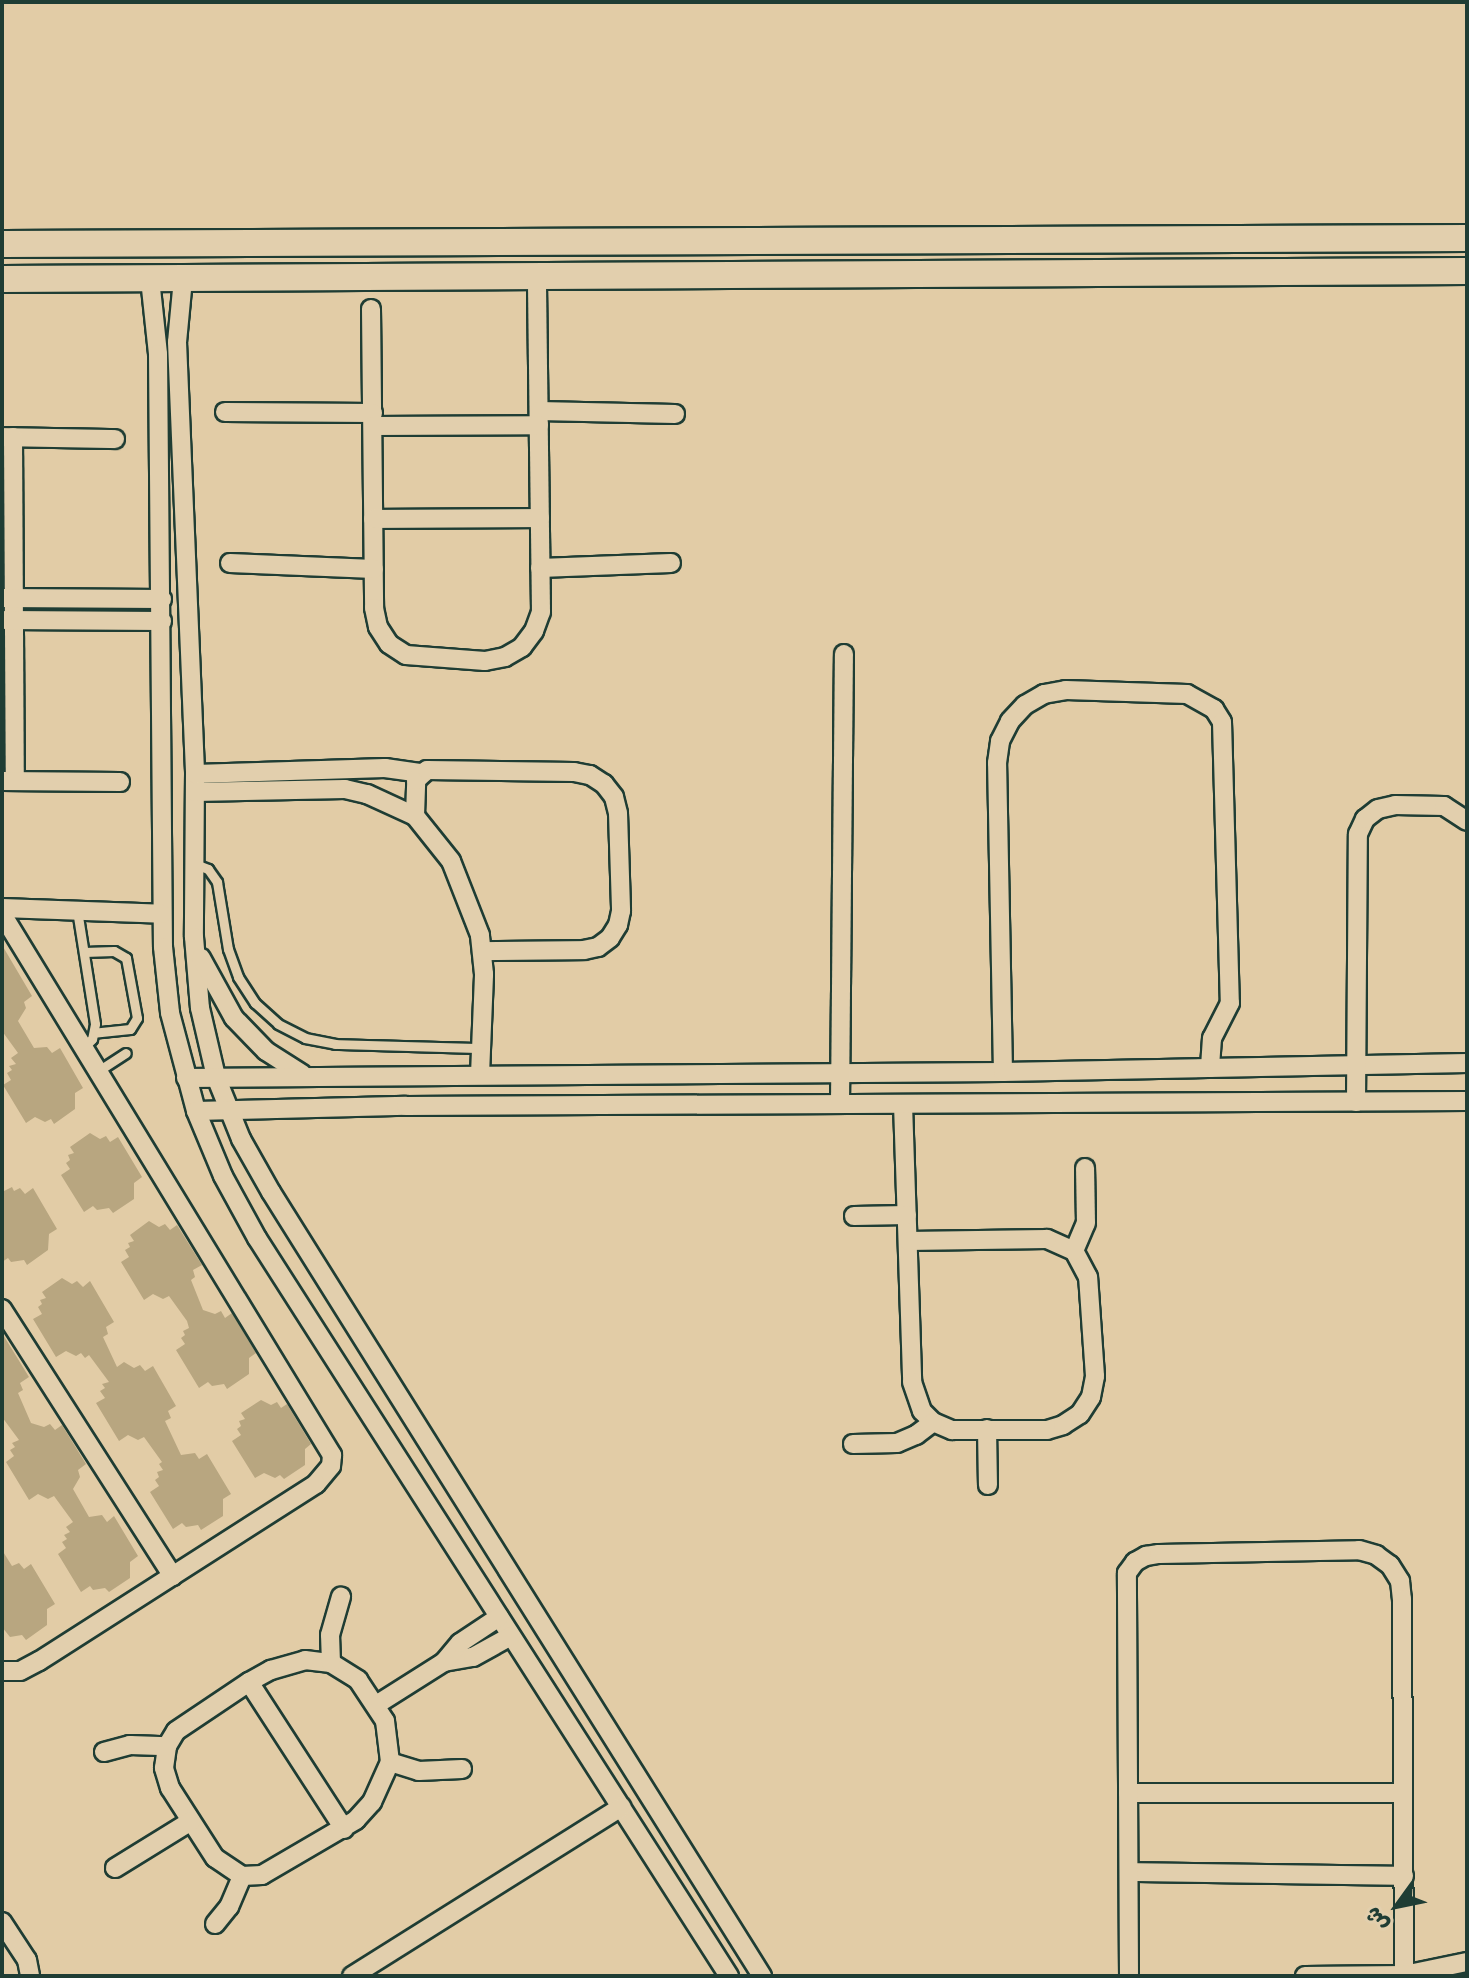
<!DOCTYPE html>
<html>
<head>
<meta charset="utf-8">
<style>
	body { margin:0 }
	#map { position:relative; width:1469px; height:1978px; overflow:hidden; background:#e2cca6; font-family:"Shantell Sans","Playpen Sans Arabic",sans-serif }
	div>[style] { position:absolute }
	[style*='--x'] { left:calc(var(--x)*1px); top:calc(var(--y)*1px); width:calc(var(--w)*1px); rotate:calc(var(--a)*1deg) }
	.building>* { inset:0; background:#b8a680 }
	.roads { filter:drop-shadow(2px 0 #1f3d34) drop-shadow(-2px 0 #1f3d34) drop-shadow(0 2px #1f3d34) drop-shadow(0 -2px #1f3d34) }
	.lane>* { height:9px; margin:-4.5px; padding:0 4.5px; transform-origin:4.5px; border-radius:4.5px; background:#e2cfad }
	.street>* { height:18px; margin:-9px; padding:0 9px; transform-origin:9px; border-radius:9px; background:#e2cfad }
	.secondary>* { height:26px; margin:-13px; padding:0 13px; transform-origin:13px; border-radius:13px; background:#e2cfad }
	span { translate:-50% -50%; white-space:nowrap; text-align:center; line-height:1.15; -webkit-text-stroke:6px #e2cfad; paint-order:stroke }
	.frame { position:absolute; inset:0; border:4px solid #1f3d34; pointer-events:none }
	.north { position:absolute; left:1357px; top:1866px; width:80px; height:80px; -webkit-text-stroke:6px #e2cfad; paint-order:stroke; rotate:237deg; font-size:22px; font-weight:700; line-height:32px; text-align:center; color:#1f3d34 }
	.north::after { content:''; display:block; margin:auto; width:28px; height:36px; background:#1f3d34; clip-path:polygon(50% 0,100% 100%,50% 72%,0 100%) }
</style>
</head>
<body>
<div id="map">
	<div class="building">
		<i style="clip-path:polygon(2px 945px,32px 996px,24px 1002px,26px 1008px,18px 1021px,34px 1048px,47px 1047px,52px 1053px,60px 1048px,83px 1088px,75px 1093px,75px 1109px,54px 1124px,51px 1119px,45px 1122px,35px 1117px,26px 1123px,3px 1085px,11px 1080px,7px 1073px,12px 1070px,9px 1066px,16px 1064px,11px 1058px,18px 1053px,2px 1031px)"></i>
		<i style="clip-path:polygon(90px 1133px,100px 1139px,106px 1136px,110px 1142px,118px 1137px,142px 1177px,134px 1183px,134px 1199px,113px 1213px,109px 1208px,97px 1210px,93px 1206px,84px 1212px,61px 1175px,70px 1169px,66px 1163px,70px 1160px,68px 1155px,74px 1153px,70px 1147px)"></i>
		<i style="clip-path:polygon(12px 1187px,14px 1191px,20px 1188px,25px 1194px,33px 1188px,57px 1229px,49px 1234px,48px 1250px,27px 1265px,24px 1260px,11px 1262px,8px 1258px,2px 1262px,2px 1192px)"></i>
		<i style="clip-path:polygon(149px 1221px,159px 1227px,165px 1224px,170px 1230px,177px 1225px,202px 1265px,193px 1270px,195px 1277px,191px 1280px,203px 1310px,215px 1314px,221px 1311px,225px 1318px,232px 1313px,256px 1353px,249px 1358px,249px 1374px,227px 1389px,224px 1384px,212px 1386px,208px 1382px,199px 1388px,176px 1350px,185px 1344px,181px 1338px,185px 1335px,183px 1331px,189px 1328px,187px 1321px,169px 1296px,163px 1299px,153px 1294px,144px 1300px,121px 1262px,129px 1257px,125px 1250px,130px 1247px,128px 1243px,134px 1241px,130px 1235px)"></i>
		<i style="clip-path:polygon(62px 1278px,72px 1284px,77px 1281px,83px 1287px,90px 1281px,114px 1322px,106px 1327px,108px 1334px,103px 1337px,117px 1367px,124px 1362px,134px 1368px,140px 1365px,145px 1371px,153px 1366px,176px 1406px,168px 1411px,171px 1418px,165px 1421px,181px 1455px,195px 1453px,199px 1459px,207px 1454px,231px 1494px,223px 1499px,223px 1516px,201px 1530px,198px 1525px,186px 1527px,182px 1523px,173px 1529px,150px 1492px,159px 1486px,155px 1480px,159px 1477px,157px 1472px,163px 1470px,159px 1464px,162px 1462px,144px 1437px,138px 1440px,128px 1435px,119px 1441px,96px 1403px,105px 1398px,100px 1391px,105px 1388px,102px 1384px,109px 1382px,89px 1355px,85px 1358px,81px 1353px,76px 1356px,66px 1351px,56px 1357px,33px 1319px,42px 1314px,38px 1307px,42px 1304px,40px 1300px,46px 1298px,42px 1292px)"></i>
		<i style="clip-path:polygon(2px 1333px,29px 1377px,20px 1383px,23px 1390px,18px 1393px,31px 1423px,44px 1427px,50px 1424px,55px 1430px,62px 1425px,86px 1464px,78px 1470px,80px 1477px,73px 1489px,89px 1517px,102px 1515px,107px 1522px,114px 1516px,138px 1556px,130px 1562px,130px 1578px,109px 1592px,105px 1588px,93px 1590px,90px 1586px,81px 1592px,58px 1554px,66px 1548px,62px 1542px,67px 1539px,64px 1535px,70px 1532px,66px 1527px,73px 1522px,54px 1496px,48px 1499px,38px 1494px,29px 1500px,6px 1462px,14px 1456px,10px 1450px,15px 1447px,12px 1443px,19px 1440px,2px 1417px)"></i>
		<i style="clip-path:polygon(261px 1400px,271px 1405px,277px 1402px,281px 1408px,287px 1404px,311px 1444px,305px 1449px,305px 1465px,284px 1479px,280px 1475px,275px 1478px,264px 1473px,255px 1478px,232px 1441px,241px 1435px,237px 1429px,241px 1426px,239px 1421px,245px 1419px,241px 1413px)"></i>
		<i style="clip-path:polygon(2px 1550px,12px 1566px,19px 1563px,24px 1569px,31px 1564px,55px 1604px,47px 1609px,47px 1625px,26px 1640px,22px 1635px,10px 1637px,2px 1627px)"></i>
	</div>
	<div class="roads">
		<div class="lane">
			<i style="--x:195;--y:864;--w:14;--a:21"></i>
			<i style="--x:208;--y:869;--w:16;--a:55"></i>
			<i style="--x:217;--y:882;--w:68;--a:80.7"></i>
			<i style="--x:228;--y:949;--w:30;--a:70"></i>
			<i style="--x:238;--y:977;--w:31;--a:57"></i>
			<i style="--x:255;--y:1003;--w:31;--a:42"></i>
			<i style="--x:278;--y:1024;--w:30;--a:27"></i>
			<i style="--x:305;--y:1038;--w:31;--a:11"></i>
			<i style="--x:335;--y:1044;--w:146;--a:1.6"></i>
			<i style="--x:77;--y:910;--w:115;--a:81"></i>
			<i style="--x:95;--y:1024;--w:15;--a:101"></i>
			<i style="--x:92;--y:1039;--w:11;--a:135"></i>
			<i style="--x:84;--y:952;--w:30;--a:-2"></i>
			<i style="--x:114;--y:951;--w:14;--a:30"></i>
			<i style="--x:126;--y:958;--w:61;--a:79.6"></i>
			<i style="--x:137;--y:1018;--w:13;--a:122"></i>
			<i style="--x:130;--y:1029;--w:36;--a:174"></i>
			<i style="--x:98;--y:1071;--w:33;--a:-33"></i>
		</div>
		<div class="street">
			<i style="--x:150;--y:279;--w:75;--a:83.9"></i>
			<i style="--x:158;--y:354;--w:593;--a:89.52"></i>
			<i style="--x:163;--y:947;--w:66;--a:83.9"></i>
			<i style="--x:170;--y:1013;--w:101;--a:75.1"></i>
			<i style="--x:196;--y:1111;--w:70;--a:67.4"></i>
			<i style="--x:223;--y:1176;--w:71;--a:61.3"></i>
			<i style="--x:257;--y:1238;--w:876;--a:57.4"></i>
			<i style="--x:183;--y:279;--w:63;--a:95.4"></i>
			<i style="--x:177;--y:342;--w:432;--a:87.6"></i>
			<i style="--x:195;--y:774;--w:163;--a:90.4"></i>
			<i style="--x:194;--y:937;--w:71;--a:85.2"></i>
			<i style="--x:200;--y:1008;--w:71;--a:76.9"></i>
			<i style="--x:216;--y:1077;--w:67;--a:68"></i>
			<i style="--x:241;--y:1139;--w:61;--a:60.5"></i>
			<i style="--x:271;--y:1192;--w:925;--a:57.94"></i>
			<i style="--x:371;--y:309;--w:299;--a:89.4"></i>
			<i style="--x:374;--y:608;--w:19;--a:78"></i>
			<i style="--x:378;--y:627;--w:20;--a:57"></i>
			<i style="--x:389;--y:644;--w:20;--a:33"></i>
			<i style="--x:406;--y:655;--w:79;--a:4.3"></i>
			<i style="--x:485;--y:661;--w:20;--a:-11"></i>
			<i style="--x:505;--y:657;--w:20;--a:-30"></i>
			<i style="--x:522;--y:647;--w:20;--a:-53"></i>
			<i style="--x:534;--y:631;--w:20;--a:-70"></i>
			<i style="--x:541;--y:612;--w:334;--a:-90.7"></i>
			<i style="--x:539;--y:411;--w:136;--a:1.3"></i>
			<i style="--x:225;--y:412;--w:148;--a:0.4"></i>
			<i style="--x:373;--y:426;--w:166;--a:-0.3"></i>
			<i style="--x:2;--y:437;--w:113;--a:1"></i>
			<i style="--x:13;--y:437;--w:344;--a:89.7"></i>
			<i style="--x:373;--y:519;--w:167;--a:-0.3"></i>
			<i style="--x:230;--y:563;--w:144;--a:2.4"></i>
			<i style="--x:540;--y:568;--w:131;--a:-2.2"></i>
			<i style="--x:2;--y:598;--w:160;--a:0.4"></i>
			<i style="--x:5;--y:620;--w:157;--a:0.4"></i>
			<i style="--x:195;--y:774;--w:190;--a:-1.8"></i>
			<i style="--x:385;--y:768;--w:35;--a:8"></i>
			<i style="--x:2;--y:781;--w:118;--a:0.5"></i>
			<i style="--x:195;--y:792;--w:150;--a:-1.1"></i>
			<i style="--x:345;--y:789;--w:23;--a:13"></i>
			<i style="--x:367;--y:794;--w:53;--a:24.6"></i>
			<i style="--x:2;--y:908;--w:160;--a:2.1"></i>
			<i style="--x:2;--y:914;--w:634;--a:58.62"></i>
			<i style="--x:332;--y:1455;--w:11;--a:95"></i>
			<i style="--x:331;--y:1466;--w:23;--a:130"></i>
			<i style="--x:316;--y:1484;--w:329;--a:147.4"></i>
			<i style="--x:39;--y:1661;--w:21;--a:152"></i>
			<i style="--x:20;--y:1671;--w:18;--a:180"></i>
			<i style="--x:201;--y:958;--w:68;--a:61.2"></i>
			<i style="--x:234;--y:1018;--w:46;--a:45.9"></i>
			<i style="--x:266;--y:1051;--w:43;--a:32.6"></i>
			<i style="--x:1003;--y:1072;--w:309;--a:-91.1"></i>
			<i style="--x:997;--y:763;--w:22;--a:-82"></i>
			<i style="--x:1000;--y:741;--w:22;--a:-63"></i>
			<i style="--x:1010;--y:721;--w:22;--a:-47"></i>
			<i style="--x:1025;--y:705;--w:22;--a:-30"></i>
			<i style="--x:1044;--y:694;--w:22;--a:-10"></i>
			<i style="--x:1066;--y:690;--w:121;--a:1.9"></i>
			<i style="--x:1187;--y:694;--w:31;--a:29"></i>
			<i style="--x:1214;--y:709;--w:15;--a:58"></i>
			<i style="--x:1222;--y:722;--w:281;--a:88.4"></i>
			<i style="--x:1230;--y:1003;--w:39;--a:117"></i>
			<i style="--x:1212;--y:1038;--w:30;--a:94"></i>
			<i style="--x:480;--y:1075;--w:101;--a:-87.7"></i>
			<i style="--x:484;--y:974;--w:39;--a:-96"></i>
			<i style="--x:480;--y:935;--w:79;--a:-111.4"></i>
			<i style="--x:451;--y:861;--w:58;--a:-128.7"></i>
			<i style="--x:415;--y:816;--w:36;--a:-88"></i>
			<i style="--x:416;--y:780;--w:15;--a:-42"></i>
			<i style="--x:427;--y:770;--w:147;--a:0.8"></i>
			<i style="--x:574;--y:772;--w:16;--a:11"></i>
			<i style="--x:590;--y:775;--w:17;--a:33"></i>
			<i style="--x:604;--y:784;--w:16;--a:52"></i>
			<i style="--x:614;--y:797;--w:16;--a:76"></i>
			<i style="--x:618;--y:813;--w:98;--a:88.2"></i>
			<i style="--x:621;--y:911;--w:14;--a:102"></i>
			<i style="--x:618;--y:925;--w:15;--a:122"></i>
			<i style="--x:610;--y:938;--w:15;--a:143"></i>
			<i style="--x:598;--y:947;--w:14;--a:168"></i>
			<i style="--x:584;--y:950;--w:101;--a:179.4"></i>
			<i style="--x:186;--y:1078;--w:817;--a:-0.42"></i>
			<i style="--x:1003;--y:1072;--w:464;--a:-1.1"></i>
			<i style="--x:1356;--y:1102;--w:268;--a:-89.6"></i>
			<i style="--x:1358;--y:834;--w:17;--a:-65"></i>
			<i style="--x:1365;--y:819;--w:16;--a:-38"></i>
			<i style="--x:1378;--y:809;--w:17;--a:-13"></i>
			<i style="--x:1395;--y:805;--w:49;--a:1.2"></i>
			<i style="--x:1444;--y:806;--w:27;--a:33"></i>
			<i style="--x:840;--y:1104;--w:450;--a:-89.5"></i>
			<i style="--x:903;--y:1104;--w:278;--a:88.1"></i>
			<i style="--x:912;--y:1382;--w:31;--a:71"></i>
			<i style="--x:922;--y:1411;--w:16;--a:45"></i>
			<i style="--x:933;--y:1422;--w:21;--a:23"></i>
			<i style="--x:952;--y:1430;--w:95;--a:0"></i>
			<i style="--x:1047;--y:1430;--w:17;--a:-17"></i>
			<i style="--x:1063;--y:1425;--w:20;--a:-33"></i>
			<i style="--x:1080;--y:1414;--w:20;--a:-57"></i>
			<i style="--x:1091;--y:1397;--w:21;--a:-79"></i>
			<i style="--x:1095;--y:1376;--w:99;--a:-94"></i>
			<i style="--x:1088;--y:1277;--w:30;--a:-118"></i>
			<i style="--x:1074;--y:1251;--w:30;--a:-156"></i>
			<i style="--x:1047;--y:1239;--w:139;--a:179.2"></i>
			<i style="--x:196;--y:1111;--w:210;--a:-1.4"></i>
			<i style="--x:406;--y:1106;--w:1061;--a:-0.27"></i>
			<i style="--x:854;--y:1216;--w:53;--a:-1.1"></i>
			<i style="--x:1074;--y:1251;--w:30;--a:-67"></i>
			<i style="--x:1086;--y:1223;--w:55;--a:-91"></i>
			<i style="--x:2;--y:1309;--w:317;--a:57.4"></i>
			<i style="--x:987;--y:1429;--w:56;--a:89"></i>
			<i style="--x:853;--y:1444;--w:44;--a:-1.3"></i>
			<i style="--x:897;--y:1443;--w:21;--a:-23"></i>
			<i style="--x:916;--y:1435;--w:21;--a:-37"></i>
			<i style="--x:305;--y:1660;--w:26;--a:7"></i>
			<i style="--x:331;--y:1663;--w:32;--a:32"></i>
			<i style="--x:358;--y:1680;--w:49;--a:56.6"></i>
			<i style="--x:385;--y:1721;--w:41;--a:83"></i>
			<i style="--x:390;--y:1762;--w:44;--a:114.2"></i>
			<i style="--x:372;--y:1802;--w:24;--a:132"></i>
			<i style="--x:356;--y:1820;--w:109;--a:149.7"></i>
			<i style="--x:262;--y:1875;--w:20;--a:177"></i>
			<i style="--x:242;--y:1876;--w:32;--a:-146"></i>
			<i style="--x:215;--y:1858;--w:83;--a:-122.7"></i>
			<i style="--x:170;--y:1788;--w:21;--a:-107"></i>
			<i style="--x:164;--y:1768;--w:22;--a:-82"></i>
			<i style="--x:167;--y:1746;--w:17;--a:-59"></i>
			<i style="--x:176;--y:1731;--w:88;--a:-33.9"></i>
			<i style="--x:249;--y:1682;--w:25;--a:-29"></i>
			<i style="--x:271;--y:1670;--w:35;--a:-16"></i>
			<i style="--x:444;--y:1662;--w:29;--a:-10"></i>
			<i style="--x:473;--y:1657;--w:43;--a:-28.9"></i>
			<i style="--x:331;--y:1663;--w:28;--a:-92"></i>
			<i style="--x:330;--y:1635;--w:40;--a:-74"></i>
			<i style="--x:249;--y:1682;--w:175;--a:57.1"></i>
			<i style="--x:376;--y:1705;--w:80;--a:-32.3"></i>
			<i style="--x:444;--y:1662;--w:25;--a:-50"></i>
			<i style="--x:460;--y:1643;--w:47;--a:-33.7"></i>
			<i style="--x:104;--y:1752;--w:27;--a:-15"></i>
			<i style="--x:130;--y:1745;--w:37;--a:2"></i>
			<i style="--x:390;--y:1762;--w:30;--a:17"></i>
			<i style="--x:419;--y:1771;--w:43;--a:-2.7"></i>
			<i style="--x:1128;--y:1793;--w:275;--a:0"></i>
			<i style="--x:115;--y:1868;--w:89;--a:-31.7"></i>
			<i style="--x:1129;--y:1872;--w:275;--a:0.8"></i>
			<i style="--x:2;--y:1922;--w:45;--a:56.7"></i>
			<i style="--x:27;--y:1960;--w:16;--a:79"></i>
			<i style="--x:215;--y:1924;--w:22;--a:-51"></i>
			<i style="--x:229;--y:1907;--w:34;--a:-67"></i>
			<i style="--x:352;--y:1976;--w:318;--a:-32.1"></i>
			<i style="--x:1129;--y:1976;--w:403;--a:-90.3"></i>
			<i style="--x:1127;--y:1573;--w:14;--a:-54"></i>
			<i style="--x:1135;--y:1562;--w:13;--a:-29"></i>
			<i style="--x:1146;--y:1556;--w:13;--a:-9"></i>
			<i style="--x:1159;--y:1554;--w:200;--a:-1.1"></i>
			<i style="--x:1359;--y:1550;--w:18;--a:16"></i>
			<i style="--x:1376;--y:1555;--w:17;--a:36"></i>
			<i style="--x:1390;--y:1565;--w:19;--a:58"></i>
			<i style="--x:1400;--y:1581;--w:18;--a:84"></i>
			<i style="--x:1402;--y:1599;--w:376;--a:89.7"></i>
			<i style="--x:1305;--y:1976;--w:99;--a:-0.6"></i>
			<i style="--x:1404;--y:1975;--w:64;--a:-11.7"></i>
		</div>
		<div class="secondary">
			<i style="--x:2;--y:244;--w:1465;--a:-0.23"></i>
			<i style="--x:2;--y:279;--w:1465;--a:-0.31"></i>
		</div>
	</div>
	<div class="frame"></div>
	<div class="north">ش</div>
</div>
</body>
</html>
